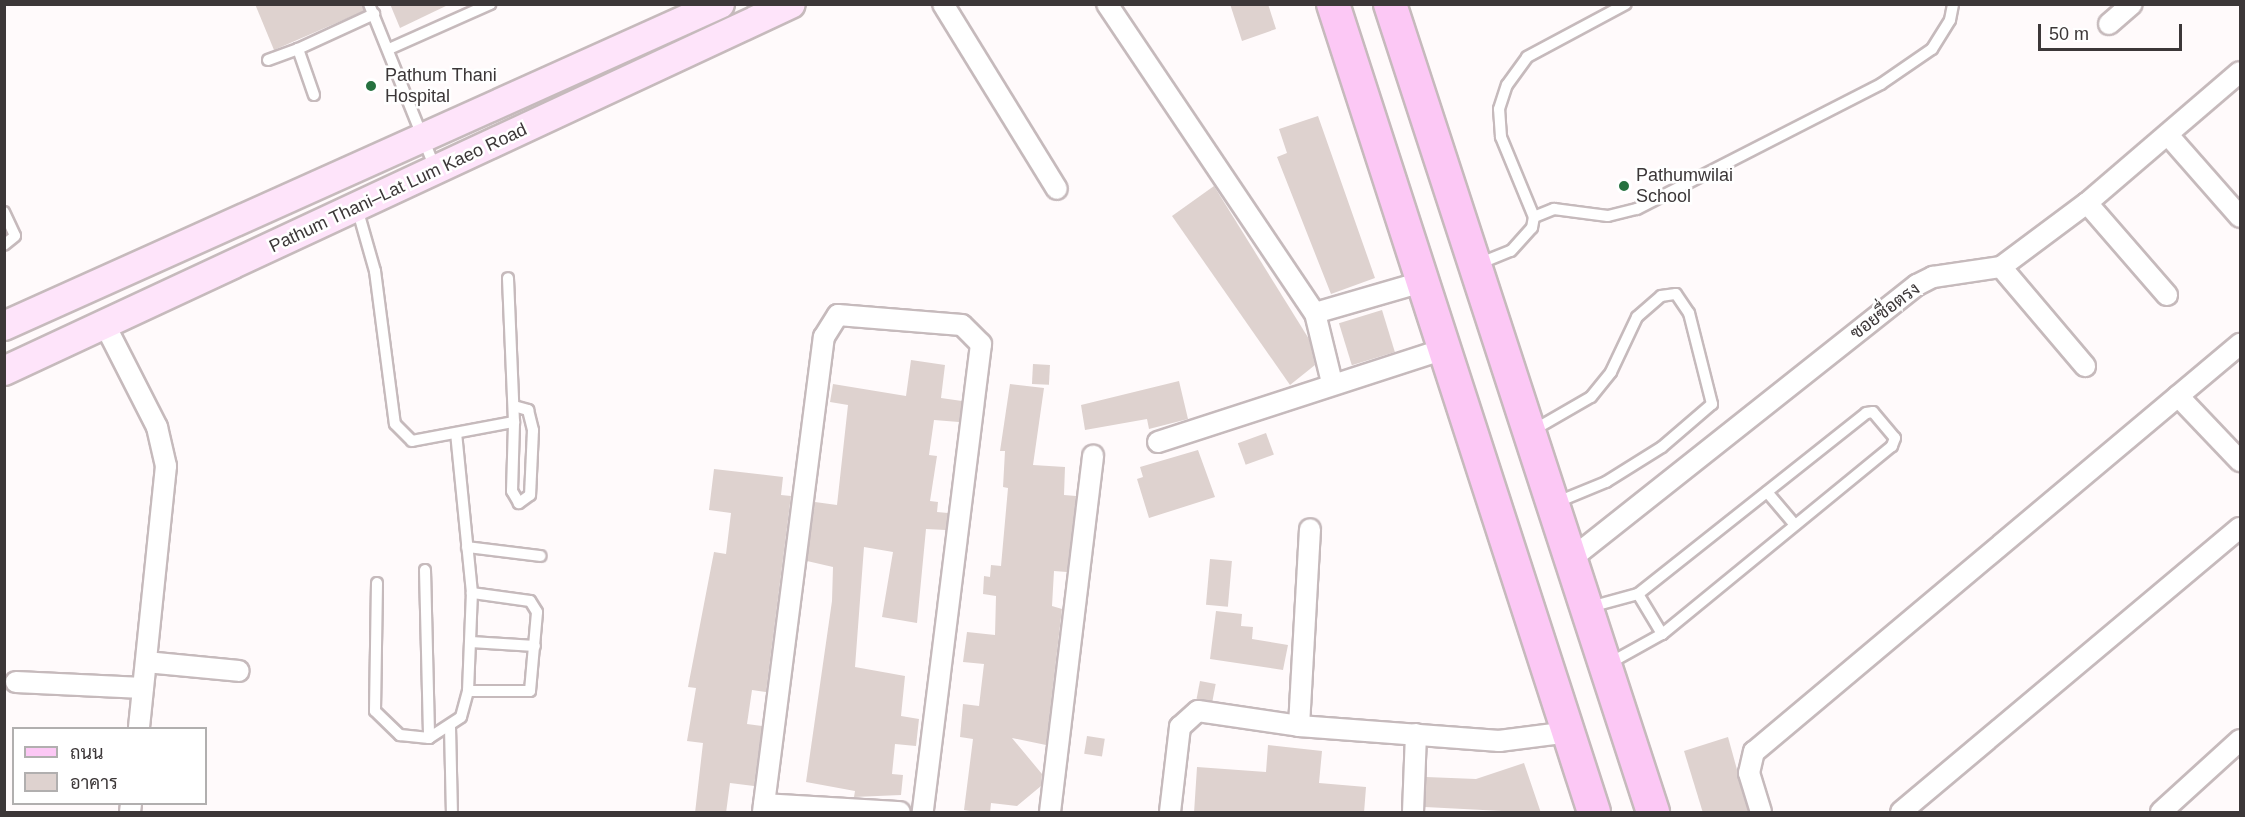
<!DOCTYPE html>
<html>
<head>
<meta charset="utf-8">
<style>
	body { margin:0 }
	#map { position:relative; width:2245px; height:817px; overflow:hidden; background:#fffafb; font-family:Arial,Sarabun,sans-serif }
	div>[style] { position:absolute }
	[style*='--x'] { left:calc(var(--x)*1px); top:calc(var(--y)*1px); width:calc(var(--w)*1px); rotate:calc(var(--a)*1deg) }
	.building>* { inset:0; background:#ded2cf; transform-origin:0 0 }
	.roads { filter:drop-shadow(2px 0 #c6babc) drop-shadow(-2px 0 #c6babc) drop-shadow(0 2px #c6babc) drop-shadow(0 -2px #c6babc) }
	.service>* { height:10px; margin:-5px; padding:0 5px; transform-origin:5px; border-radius:5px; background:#fff }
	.minor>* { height:20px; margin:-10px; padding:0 10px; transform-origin:10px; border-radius:10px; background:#fff }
	.secondary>* { height:28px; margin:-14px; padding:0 14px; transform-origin:14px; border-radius:14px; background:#fee4fa }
	.primary>* { height:32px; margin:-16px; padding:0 16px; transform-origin:16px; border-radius:16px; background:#fcc8f5 }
	.dots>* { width:16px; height:16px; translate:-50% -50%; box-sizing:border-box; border:3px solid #fff; border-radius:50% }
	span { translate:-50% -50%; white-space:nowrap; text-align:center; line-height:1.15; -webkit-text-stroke:5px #fff; paint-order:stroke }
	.poi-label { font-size:18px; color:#3c3738 }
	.left { translate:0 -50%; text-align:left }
	.street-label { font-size:18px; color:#3c3738 }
	.frame { position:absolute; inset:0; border:6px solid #3c3738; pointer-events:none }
	.legend { position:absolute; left:12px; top:727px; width:195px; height:78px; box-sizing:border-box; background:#fff; border:2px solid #b1afaf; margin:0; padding:8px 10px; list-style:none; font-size:18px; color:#3c3738 }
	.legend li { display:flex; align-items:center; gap:12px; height:30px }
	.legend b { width:30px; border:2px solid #b1afaf }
	.scale { position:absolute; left:2038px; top:24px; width:144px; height:27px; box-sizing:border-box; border:3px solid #3c3738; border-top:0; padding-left:8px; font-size:18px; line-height:21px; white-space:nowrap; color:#3c3738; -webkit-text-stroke:4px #fff; paint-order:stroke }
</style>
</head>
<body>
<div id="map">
	<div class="building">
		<i style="clip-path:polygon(255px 4px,362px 4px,364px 11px,274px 50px)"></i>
		<i style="clip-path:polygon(390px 4px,450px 4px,400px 28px)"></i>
		<i style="clip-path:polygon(1230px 4px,1268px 4px,1276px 29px,1242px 41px)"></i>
		<i style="clip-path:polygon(1318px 116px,1375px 278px,1331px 294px,1277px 157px,1287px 153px,1279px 129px)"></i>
		<i style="clip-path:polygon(1214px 186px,1309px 339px,1315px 365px,1290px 385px,1172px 216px)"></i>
		<i style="left:1382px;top:310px;width:44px;height:45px;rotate:73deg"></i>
		<i style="clip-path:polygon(911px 360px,945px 365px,941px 398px,962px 401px,959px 422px,934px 420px,929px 455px,937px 456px,930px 501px,938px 502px,937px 512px,948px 513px,946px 530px,926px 529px,917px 623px,882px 617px,893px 552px,864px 547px,855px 667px,905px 676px,901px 716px,919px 719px,916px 746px,895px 744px,892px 774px,903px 775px,901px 795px,854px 797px,855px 791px,806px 782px,832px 601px,833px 567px,807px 561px,815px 502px,837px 505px,848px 405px,830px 402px,833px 384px,906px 396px)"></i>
		<i style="left:1033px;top:364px;width:17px;height:20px;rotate:3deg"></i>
		<i style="clip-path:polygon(1179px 381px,1188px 419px,1149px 429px,1147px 419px,1085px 430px,1081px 405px)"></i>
		<i style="clip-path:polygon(1010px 384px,1044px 388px,1033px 465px,1065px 467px,1064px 495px,1076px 496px,1067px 572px,1054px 571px,1052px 606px,1062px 609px,1046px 745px,1012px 738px,1042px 774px,1041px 786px,1017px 806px,991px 803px,990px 813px,983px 813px,964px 810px,973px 739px,960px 737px,963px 704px,979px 706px,984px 664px,963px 662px,967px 632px,995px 635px,996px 596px,983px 594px,984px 576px,990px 577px,991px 565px,1001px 566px,1008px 488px,1003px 487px,1005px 451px,1000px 451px)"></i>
		<i style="left:1266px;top:433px;width:23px;height:30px;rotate:70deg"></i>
		<i style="clip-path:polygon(1198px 450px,1215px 497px,1149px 518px,1137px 479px,1143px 477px,1140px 467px)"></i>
		<i style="clip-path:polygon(714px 469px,783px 477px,781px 495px,791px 496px,766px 692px,752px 690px,747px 724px,762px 726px,754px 786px,730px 783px,726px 813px,695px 813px,703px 743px,687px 741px,696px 688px,688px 687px,714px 552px,726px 554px,731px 513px,709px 510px)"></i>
		<i style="left:1210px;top:559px;width:22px;height:46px;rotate:5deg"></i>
		<i style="clip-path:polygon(1216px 611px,1242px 614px,1241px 626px,1253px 627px,1252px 639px,1288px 645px,1283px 670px,1210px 659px)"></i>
		<i style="left:1200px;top:681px;width:16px;height:18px;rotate:11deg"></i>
		<i style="left:1087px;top:736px;width:18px;height:18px;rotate:9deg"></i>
		<i style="clip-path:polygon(1728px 737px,1749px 813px,1703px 813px,1684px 751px)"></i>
		<i style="clip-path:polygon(1268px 745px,1322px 751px,1319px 783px,1366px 787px,1364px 813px,1194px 813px,1197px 767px,1266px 772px)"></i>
		<i style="clip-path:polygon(1524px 763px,1541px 813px,1425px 807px,1426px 777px,1476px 779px)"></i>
	</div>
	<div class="roads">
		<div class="service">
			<i style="--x:369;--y:4;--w:177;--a:68.1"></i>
			<i style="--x:389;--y:49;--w:111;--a:-24"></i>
			<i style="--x:268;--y:60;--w:32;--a:-20"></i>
			<i style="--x:314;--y:95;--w:49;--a:-109.2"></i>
			<i style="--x:298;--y:49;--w:84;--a:-24.7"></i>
			<i style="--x:357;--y:208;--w:66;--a:74.1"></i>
			<i style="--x:375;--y:271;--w:154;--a:82.6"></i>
			<i style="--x:395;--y:424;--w:24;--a:45"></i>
			<i style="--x:412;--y:441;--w:104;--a:-10.6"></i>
			<i style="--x:514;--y:422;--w:144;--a:-92.4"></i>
			<i style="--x:4;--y:212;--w:26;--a:65"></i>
			<i style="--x:15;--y:236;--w:14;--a:141"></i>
			<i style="--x:1534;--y:217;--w:22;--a:-22"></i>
			<i style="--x:1554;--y:209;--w:54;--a:7.4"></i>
			<i style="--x:1608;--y:216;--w:30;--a:-14"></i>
			<i style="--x:1637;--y:209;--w:274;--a:-27.1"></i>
			<i style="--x:1881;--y:84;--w:62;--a:-34.5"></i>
			<i style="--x:1932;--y:49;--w:34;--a:-58"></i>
			<i style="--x:1950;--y:20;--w:16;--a:-79"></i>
			<i style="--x:1478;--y:264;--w:35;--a:-22"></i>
			<i style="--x:1511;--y:251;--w:31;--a:-48"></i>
			<i style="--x:1532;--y:228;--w:11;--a:-80"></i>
			<i style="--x:1534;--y:217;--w:87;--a:-112.4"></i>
			<i style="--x:1501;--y:137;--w:28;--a:-94"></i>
			<i style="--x:1499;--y:109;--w:25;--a:-72"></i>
			<i style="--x:1507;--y:85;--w:34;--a:-54"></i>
			<i style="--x:1527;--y:57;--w:112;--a:-28.2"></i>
			<i style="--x:514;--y:406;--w:15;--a:16"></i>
			<i style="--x:528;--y:410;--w:21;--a:76"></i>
			<i style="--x:533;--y:430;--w:65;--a:92.6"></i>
			<i style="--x:530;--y:495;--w:14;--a:144"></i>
			<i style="--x:519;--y:503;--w:14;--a:-120"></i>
			<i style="--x:512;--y:491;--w:69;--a:-88.3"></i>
			<i style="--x:1532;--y:431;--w:68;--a:-30"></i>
			<i style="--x:1591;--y:397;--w:32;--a:-51"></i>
			<i style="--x:1611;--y:372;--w:61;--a:-64.7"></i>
			<i style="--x:1637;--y:317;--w:32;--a:-41"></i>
			<i style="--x:1661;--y:296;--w:15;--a:-8"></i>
			<i style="--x:1676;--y:294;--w:23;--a:56"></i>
			<i style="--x:1689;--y:313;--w:94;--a:75.8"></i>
			<i style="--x:1712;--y:404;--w:66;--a:139.3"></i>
			<i style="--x:1662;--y:447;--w:66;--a:148"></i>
			<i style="--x:1606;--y:482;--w:55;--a:157.6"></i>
			<i style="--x:1767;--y:492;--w:43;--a:49.7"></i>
			<i style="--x:467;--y:547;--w:74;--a:7"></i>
			<i style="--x:425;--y:570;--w:168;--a:88.6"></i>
			<i style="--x:377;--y:583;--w:128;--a:90.9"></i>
			<i style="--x:375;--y:711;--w:35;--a:44"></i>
			<i style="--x:400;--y:735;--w:29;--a:6"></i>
			<i style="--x:429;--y:738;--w:38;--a:-33"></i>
			<i style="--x:461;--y:717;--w:27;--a:-75"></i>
			<i style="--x:468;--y:691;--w:98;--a:-87.7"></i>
			<i style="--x:472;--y:593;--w:160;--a:-95.7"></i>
			<i style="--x:1638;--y:594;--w:291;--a:-38.4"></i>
			<i style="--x:1866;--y:413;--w:7;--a:-8"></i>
			<i style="--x:1873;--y:412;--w:34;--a:50"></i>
			<i style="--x:1895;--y:438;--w:9;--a:111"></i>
			<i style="--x:1892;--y:446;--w:297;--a:140.7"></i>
			<i style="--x:1590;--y:607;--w:50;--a:-15.2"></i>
			<i style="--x:1638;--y:594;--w:47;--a:59"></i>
			<i style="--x:1662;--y:634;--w:62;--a:150.9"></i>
			<i style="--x:471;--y:642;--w:64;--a:3.6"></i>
			<i style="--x:468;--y:691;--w:62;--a:0"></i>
			<i style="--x:530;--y:691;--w:79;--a:-84.9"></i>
			<i style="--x:537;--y:612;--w:13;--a:-122"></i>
			<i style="--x:530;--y:601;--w:59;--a:-172.1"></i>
			<i style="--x:450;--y:727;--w:85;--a:88.7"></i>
		</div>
		<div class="minor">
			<i style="--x:943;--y:4;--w:217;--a:58.4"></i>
			<i style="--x:1107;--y:4;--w:372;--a:56.1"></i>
			<i style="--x:1315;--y:313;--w:111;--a:-16.2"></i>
			<i style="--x:2109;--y:24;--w:30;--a:-41"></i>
			<i style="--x:2168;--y:135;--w:109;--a:48.7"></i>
			<i style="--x:2087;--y:203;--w:122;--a:49"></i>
			<i style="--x:2001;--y:267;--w:130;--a:49.7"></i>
			<i style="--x:1315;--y:313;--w:72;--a:76.3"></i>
			<i style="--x:104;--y:323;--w:117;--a:63"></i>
			<i style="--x:157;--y:427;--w:40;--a:77"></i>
			<i style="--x:166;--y:466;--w:263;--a:95.9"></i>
			<i style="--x:2178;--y:396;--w:90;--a:46.4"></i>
			<i style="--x:1158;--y:442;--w:302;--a:-18"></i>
			<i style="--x:1571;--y:559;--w:441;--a:-38.4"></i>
			<i style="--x:1917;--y:285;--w:18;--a:-27"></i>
			<i style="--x:1933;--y:277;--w:69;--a:-8.4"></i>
			<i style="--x:2001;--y:267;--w:107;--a:-36.7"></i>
			<i style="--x:2087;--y:203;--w:201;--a:-40.6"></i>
			<i style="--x:146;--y:662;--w:93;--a:5.5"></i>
			<i style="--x:16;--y:682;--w:127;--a:2.7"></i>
			<i style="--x:1299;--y:726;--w:197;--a:-86.8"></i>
			<i style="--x:764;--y:804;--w:136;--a:3.4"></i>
			<i style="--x:130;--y:812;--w:8;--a:-83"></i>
			<i style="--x:763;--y:812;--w:479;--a:-82.7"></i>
			<i style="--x:824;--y:337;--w:26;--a:-58"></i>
			<i style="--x:838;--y:315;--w:124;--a:4.6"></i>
			<i style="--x:962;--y:325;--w:27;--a:45"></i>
			<i style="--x:981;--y:344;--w:472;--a:97.1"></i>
			<i style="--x:1050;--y:812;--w:359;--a:-83.1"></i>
			<i style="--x:1170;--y:812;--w:86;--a:-83.3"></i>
			<i style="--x:1180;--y:727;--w:24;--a:-42"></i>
			<i style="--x:1198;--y:711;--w:102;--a:8.4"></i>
			<i style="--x:1299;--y:726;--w:201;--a:4.3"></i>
			<i style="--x:1499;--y:741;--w:71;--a:-7.3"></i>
			<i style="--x:1413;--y:812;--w:78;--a:-87.8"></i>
			<i style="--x:1761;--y:812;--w:41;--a:-107.1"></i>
			<i style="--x:1749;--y:773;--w:22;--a:-77"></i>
			<i style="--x:1754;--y:752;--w:635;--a:-40.01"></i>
			<i style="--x:1901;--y:812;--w:442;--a:-40"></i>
			<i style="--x:2161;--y:812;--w:107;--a:-42.3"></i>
		</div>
		<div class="secondary">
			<i style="--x:4;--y:326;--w:785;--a:-24.21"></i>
			<i style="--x:4;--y:371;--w:868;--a:-25"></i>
		</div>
		<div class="primary">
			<i style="--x:1333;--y:4;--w:849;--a:72.1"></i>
			<i style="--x:1390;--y:4;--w:850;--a:71.97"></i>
		</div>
	</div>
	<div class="dots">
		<i style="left:371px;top:86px;background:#26713f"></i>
		<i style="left:1624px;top:186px;background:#26713f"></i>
	</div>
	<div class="poi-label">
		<span class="left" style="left:385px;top:86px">Pathum Thani<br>Hospital</span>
		<span class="left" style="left:1636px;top:186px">Pathumwilai<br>School</span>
	</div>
	<div class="street-label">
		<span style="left:398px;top:188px;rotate:-25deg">Pathum Thani–Lat Lum Kaeo Road</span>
		<span style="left:1885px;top:311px;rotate:-37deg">ซอยซื่อตรง</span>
	</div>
	<div class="frame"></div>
	<ul class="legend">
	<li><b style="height:8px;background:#fcc8f5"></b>ถนน</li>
	<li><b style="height:16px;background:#ded2cf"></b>อาคาร</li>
	</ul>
	<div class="scale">50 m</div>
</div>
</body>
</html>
